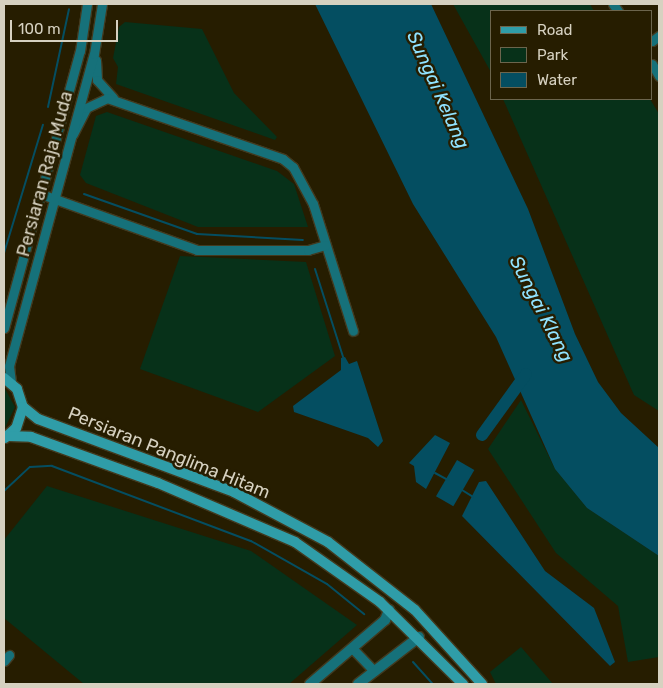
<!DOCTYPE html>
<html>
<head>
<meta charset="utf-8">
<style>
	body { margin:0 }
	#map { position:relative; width:663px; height:688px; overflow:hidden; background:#261d00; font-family:Rubik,sans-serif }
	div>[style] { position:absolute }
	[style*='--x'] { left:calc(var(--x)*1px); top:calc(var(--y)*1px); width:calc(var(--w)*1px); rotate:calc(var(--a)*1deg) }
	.green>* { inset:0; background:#073119 }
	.water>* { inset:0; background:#044e61; transform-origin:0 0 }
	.stream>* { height:2px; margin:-1px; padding:0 1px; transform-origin:1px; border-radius:1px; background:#044e61 }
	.river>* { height:12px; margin:-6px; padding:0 6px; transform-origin:6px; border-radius:6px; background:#044e61 }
	.roads { filter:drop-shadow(1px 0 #423a1f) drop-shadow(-1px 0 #423a1f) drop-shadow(0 1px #423a1f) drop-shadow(0 -1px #423a1f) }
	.minor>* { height:9px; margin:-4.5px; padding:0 4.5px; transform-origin:4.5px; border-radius:4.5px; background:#16717a }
	.tertiary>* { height:10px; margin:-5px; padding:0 5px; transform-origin:5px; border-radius:5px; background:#16717a }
	.secondary>* { height:10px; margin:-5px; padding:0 5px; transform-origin:5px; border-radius:5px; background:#2f9da8 }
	span { translate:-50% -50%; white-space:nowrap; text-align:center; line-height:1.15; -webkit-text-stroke:5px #261d00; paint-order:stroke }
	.street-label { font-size:18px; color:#d6d1c0 }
	.water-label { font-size:19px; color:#90e3ff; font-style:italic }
	.frame { position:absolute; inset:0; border:5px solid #d6d1c0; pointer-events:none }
	.legend { position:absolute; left:490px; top:10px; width:162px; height:90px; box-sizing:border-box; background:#261d00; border:1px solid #6c654d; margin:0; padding:6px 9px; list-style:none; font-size:15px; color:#d6d1c0 }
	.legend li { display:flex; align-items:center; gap:10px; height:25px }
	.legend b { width:25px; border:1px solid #6c654d }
	.scale { position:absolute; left:10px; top:20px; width:108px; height:22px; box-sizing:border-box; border:2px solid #d6d1c0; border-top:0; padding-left:6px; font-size:15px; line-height:18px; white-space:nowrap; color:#d6d1c0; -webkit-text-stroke:4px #261d00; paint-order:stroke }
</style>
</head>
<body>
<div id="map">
	<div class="green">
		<i style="clip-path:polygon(453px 4px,590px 4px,594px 11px,492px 11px,492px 74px)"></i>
		<i style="clip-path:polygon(125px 22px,202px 29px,234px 93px,277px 137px,275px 140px,116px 84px,118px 67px,113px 58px,119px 27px)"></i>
		<i style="clip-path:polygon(503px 99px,650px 99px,659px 114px,659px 411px,634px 395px)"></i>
		<i style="clip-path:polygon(107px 112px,277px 171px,294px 184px,308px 227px,198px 227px,86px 183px,80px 175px,96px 116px)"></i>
		<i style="clip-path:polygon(180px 256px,306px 262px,335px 356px,258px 412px,140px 369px)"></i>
		<i style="clip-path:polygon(4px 387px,15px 407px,4px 430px)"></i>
		<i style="clip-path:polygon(521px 400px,555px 469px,587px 508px,659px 556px,659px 657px,628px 662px,618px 606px,556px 553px,488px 449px)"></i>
		<i style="clip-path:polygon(47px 486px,251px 551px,357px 625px,289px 684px,84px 684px,4px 618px,4px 540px)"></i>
		<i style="clip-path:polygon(521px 647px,553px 684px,496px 684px,490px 672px)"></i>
	</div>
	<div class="water">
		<i style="clip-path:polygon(315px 4px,431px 4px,528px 209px,575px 334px,598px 382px,621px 413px,659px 448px,659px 556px,587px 508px,555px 469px,496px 337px,413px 204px)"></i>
		<i style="clip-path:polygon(345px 357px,349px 364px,357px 361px,383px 441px,378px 447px,368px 438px,294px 412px,293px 406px,341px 370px,341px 358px)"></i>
		<i style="clip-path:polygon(435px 435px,450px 443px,426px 489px,416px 482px,414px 466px,409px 463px)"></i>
		<i style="left:457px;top:460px;width:20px;height:42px;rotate:30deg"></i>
		<i style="clip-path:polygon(486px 481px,545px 571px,594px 608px,615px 662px,610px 666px,462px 516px,479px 482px)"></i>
	</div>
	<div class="stream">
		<i style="--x:48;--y:107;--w:100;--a:-77.9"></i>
		<i style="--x:84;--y:194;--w:120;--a:19.5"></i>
		<i style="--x:197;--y:234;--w:106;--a:3.2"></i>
		<i style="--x:4;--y:253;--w:134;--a:-73.1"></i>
		<i style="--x:315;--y:269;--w:96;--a:72.3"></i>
		<i style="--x:435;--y:473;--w:15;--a:28"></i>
		<i style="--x:462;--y:490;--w:13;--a:32"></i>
		<i style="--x:4;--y:491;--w:35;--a:-43"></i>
		<i style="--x:30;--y:467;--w:22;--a:-3"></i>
		<i style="--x:52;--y:466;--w:213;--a:20.7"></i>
		<i style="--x:251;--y:541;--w:87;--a:29.5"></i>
		<i style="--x:327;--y:584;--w:48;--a:39"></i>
		<i style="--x:413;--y:662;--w:30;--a:48"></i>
	</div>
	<div class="river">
		<i style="--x:482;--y:435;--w:75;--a:-54.2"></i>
	</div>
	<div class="roads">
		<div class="minor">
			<i style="--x:613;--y:4;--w:9;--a:54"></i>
			<i style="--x:652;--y:41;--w:9;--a:-36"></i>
			<i style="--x:96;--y:60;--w:20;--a:87"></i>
			<i style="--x:97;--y:80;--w:24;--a:48"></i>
			<i style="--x:652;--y:64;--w:14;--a:60"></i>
			<i style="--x:73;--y:134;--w:29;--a:-63"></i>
			<i style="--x:86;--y:108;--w:23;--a:-25"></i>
			<i style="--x:107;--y:98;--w:186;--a:19.1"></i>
			<i style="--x:283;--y:159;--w:13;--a:39"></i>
			<i style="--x:293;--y:167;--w:42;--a:61.6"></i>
			<i style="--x:313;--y:204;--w:133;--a:72.5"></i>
			<i style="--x:41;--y:194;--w:166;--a:19.7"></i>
			<i style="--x:197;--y:250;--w:111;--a:0"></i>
			<i style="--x:308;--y:250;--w:18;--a:-16"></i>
			<i style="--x:4;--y:328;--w:287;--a:-74.7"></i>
			<i style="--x:80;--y:51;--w:48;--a:-81.5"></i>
			<i style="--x:11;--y:382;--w:16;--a:-97"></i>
			<i style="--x:9;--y:366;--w:323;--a:-74.8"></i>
			<i style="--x:94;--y:54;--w:51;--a:-80.9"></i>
			<i style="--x:352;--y:648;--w:32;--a:46"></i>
			<i style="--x:4;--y:661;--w:8;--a:-50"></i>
		</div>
		<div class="tertiary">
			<i style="--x:310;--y:684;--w:99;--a:-40.5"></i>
			<i style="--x:385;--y:620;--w:11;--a:-68"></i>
			<i style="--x:358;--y:684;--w:77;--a:-37.6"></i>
		</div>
		<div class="secondary">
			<i style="--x:4;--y:378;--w:17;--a:40"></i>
			<i style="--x:17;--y:389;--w:19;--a:72"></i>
			<i style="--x:23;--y:407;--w:22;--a:108"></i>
			<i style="--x:16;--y:428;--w:15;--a:138"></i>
			<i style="--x:23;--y:407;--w:19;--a:39"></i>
			<i style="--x:38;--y:419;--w:209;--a:20.4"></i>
			<i style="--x:234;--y:492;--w:106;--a:28"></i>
			<i style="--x:328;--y:542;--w:110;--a:38"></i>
			<i style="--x:415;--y:610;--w:100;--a:47.8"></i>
			<i style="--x:8;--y:436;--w:23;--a:2"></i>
			<i style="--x:31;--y:437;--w:135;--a:19.9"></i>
			<i style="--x:158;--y:483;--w:149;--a:23.3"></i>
			<i style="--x:295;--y:542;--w:104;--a:35.2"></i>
			<i style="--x:380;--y:602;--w:117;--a:44.7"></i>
		</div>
	</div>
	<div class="street-label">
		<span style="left:45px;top:174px;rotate:-75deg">Persiaran Raja Muda</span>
		<span style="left:169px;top:453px;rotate:22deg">Persiaran Panglima Hitam</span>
	</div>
	<div class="water-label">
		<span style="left:438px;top:90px;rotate:66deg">Sungai Kelang</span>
		<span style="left:541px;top:309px;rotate:63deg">Sungai Klang</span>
	</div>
	<div class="frame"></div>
	<ul class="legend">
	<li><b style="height:6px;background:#2f9da8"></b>Road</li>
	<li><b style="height:14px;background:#073119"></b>Park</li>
	<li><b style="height:14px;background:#044e61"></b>Water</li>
	</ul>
	<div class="scale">100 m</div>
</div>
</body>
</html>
